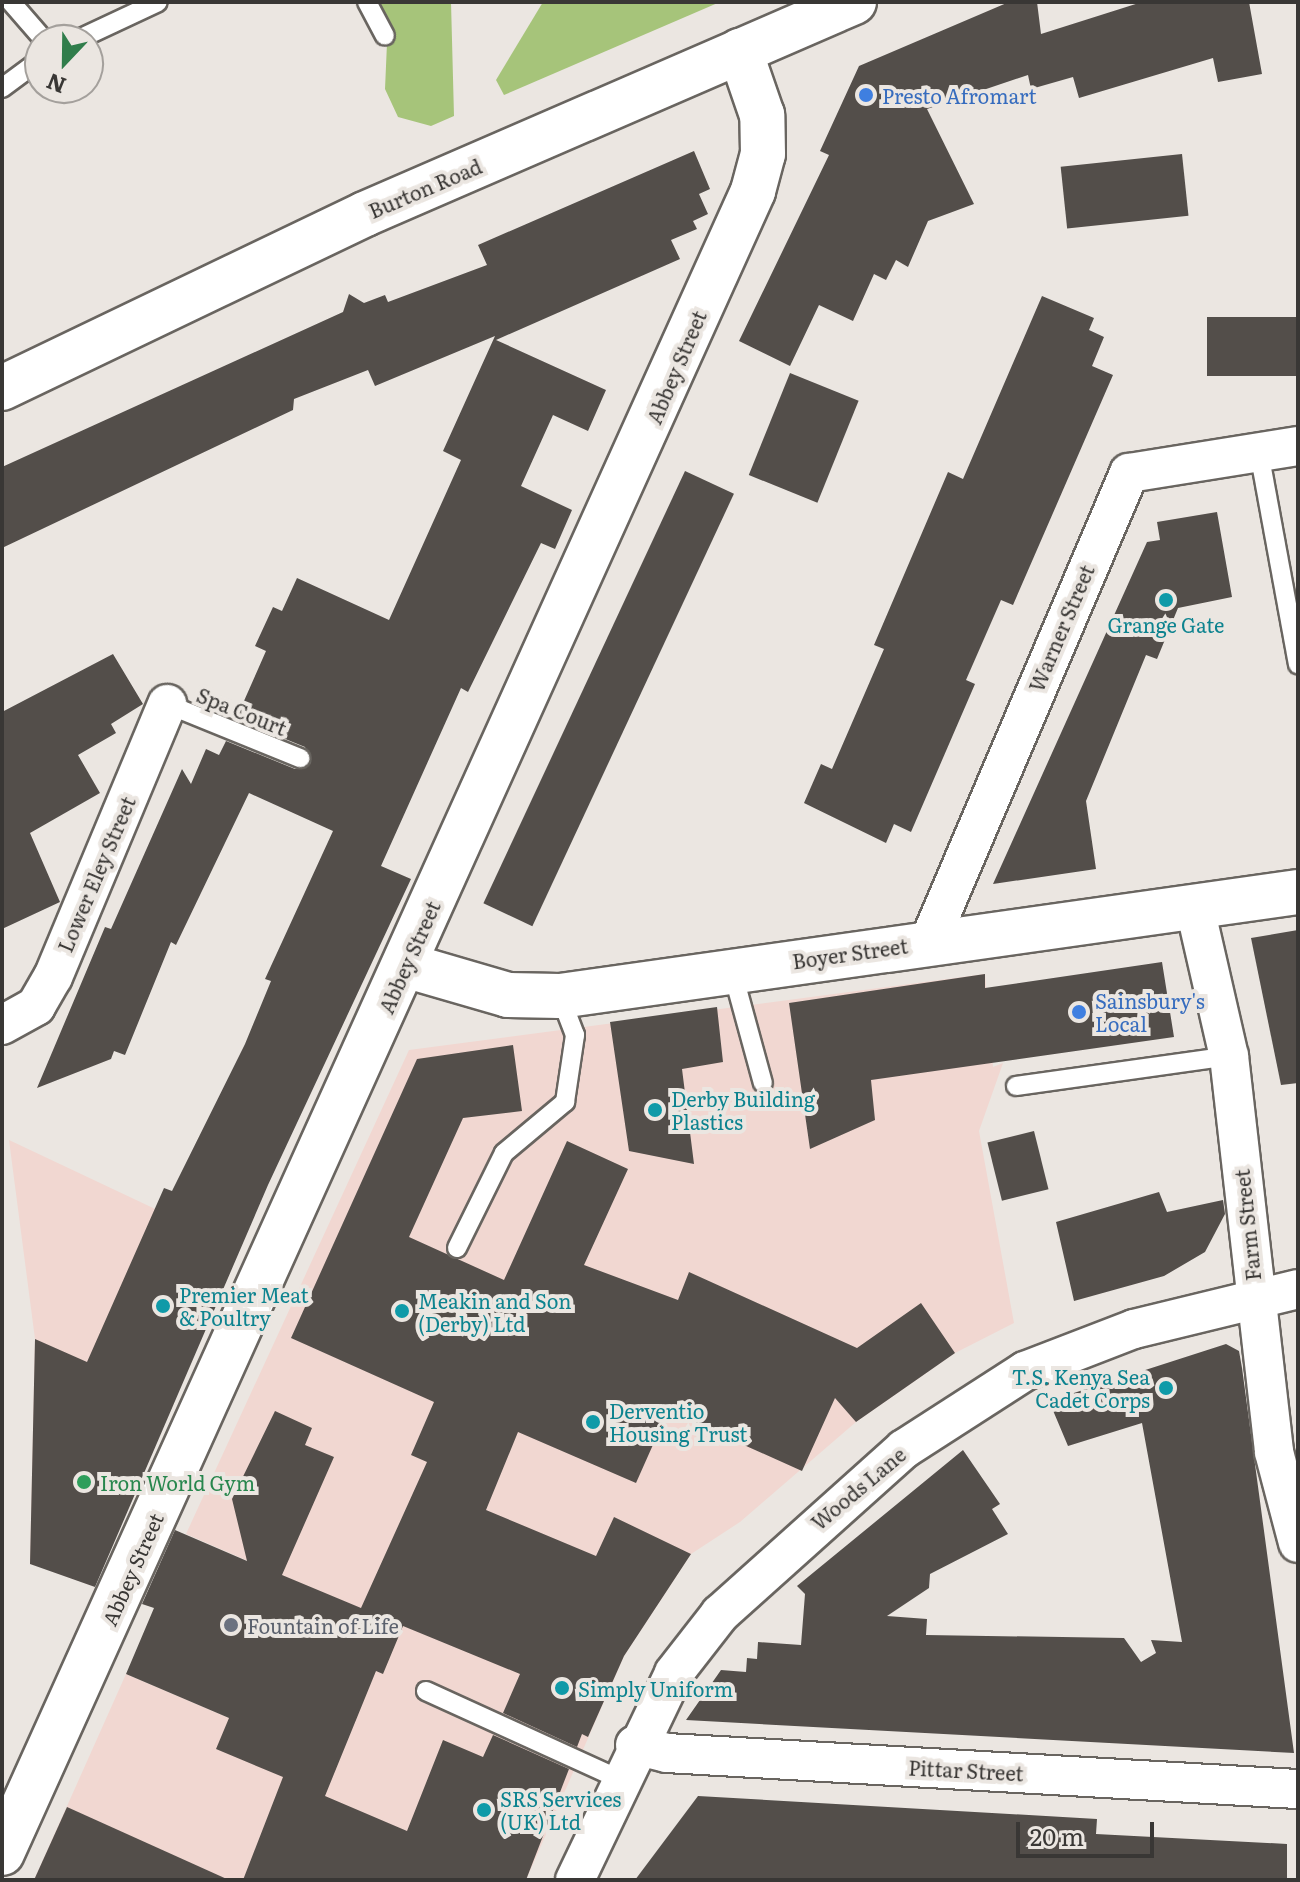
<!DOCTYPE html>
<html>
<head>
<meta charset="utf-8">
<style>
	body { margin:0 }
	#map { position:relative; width:1300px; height:1882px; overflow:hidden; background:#ebe6e1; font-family:Literata,serif }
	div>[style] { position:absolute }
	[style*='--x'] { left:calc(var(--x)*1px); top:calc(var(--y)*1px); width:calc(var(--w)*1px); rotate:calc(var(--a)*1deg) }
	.industrial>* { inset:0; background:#f1d7d1 }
	.green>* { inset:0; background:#a6c47a }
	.building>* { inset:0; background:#534e4a; transform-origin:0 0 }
	.roads { filter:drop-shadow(2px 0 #696560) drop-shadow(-2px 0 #696560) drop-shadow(0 2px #696560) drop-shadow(0 -2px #696560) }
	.lane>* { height:18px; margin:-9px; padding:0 9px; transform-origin:9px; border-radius:9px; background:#fff }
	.street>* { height:38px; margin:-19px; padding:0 19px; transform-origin:19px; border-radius:19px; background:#fff }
	.secondary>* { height:44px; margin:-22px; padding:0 22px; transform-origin:22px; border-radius:22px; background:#fff }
	.primary>* { height:44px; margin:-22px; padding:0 22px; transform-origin:22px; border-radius:22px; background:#fff }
	.dots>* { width:22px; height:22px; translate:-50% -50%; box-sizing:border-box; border:4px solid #ebe6e1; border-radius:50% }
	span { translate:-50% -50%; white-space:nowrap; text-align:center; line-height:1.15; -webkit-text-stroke:8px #ebe6e1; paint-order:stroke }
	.shop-label { font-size:20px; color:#366cbe }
	.left { translate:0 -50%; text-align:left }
	.street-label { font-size:20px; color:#393735 }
	.culture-label { font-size:20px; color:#0d838f }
	.right { translate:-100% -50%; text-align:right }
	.leisure-label { font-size:20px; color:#27864d }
	.worship-label { font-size:20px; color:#5b616d }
	.frame { position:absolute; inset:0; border:4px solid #393735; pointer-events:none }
	.north { position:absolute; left:24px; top:24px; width:80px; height:80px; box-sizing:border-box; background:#ebe6e1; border:2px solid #a4a09c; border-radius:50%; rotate:202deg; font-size:22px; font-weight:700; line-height:32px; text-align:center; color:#393735 }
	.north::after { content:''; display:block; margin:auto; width:28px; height:36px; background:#307d4b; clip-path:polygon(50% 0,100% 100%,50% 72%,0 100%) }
	.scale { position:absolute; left:1016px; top:1822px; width:138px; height:36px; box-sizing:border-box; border:4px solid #393735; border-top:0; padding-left:10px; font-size:24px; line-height:28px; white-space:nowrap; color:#393735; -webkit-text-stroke:6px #ebe6e1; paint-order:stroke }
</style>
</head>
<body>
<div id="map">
	<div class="industrial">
		<i style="clip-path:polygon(985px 974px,993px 1067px,1003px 1063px,979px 1131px,1014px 1323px,955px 1353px,856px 1422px,740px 1522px,691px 1554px,624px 1656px,526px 1880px,34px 1880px,126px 1674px,229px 1718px,287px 1578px,186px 1534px,409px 1050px)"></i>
		<i style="clip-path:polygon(9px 1140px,240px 1249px,90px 1585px,30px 1563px,35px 1339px)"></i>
	</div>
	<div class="green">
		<i style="clip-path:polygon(365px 2px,451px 2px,454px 116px,431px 126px,398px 117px,385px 89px,387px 43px)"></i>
		<i style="clip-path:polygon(543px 2px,720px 2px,504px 95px,496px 80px)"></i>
	</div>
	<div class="building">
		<i style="clip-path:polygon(1009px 2px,1037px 2px,1041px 34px,1142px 2px,1249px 2px,1262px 74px,1218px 82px,1213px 58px,1079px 98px,1073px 77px,1031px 89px,1028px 75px,927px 109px,974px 204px,928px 221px,908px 267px,896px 260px,886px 280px,874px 274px,853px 321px,819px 305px,790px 366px,739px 341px,829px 155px,820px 151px,859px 66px)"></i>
		<i style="clip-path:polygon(694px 151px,710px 189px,699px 194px,708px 214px,693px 221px,697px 229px,671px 240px,680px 259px,496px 340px,606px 390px,588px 431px,553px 415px,521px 486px,572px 510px,555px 549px,541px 543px,468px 692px,461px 688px,381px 866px,411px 879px,268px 1185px,95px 1587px,30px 1564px,35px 1339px,87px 1362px,164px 1188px,172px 1191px,245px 1044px,271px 981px,265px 979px,333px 831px,249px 793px,176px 945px,171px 942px,125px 1055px,114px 1051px,111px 1059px,37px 1088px,105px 927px,111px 929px,182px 769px,191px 784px,206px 749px,219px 755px,226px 741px,295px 769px,311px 763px,305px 747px,236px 719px,266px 651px,255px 646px,273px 607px,282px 611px,297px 578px,389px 620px,461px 460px,443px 451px,495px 336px,375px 386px,368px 370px,294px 399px,293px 410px,2px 548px,2px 467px,343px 312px,349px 294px,364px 303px,385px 295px,388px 302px,487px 265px,478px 245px)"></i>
		<i style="left:1182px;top:154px;width:62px;height:122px;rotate:84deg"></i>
		<i style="clip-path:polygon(1042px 296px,1094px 318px,1089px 330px,1104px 337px,1092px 366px,1113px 375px,1013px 605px,1001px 600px,966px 680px,975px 684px,911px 832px,894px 824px,886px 843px,804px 803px,821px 764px,832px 769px,884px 649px,874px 645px,948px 472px,963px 479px)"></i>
		<i style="left:1298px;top:317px;width:59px;height:91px;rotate:90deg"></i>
		<i style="left:790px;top:373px;width:74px;height:110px;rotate:22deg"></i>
		<i style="left:685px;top:471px;width:54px;height:477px;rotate:25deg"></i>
		<i style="clip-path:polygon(1217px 512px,1232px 597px,1178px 608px,1157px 659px,1146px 655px,1086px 801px,1096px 869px,993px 884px,1147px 542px,1160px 540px,1157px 522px)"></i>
		<i style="clip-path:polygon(113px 654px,143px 704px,111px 724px,116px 733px,78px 755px,100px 793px,30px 833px,60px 902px,2px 929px,2px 712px)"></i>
		<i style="clip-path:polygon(1298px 930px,1298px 1083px,1281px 1085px,1251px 938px)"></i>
		<i style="clip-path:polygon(1162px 962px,1174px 1037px,871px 1080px,875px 1120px,810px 1149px,789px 1003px,985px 974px,985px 988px)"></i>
		<i style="clip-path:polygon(717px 1007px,723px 1062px,682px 1069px,694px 1164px,629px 1151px,610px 1022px)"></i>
		<i style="clip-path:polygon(513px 1045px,522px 1111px,463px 1118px,409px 1237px,504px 1280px,567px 1141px,628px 1169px,584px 1265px,678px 1300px,689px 1272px,857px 1348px,921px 1303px,955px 1353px,856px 1422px,835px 1398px,802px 1471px,668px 1411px,636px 1483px,518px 1432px,486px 1510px,596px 1556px,614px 1517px,691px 1554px,624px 1656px,588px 1737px,582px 1734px,577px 1747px,503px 1713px,520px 1674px,403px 1626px,383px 1674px,376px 1671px,325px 1796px,407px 1831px,443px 1740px,483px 1757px,493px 1735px,569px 1769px,526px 1880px,243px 1880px,283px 1777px,216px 1749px,229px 1718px,126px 1674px,154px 1608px,142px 1604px,175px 1530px,247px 1561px,232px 1499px,275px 1411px,312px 1428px,305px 1445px,334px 1457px,282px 1575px,361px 1608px,427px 1462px,411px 1455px,434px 1402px,291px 1338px,417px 1059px)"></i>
		<i style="left:1034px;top:1131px;width:60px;height:48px;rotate:76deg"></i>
		<i style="clip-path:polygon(1159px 1192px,1167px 1212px,1223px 1200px,1225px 1214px,1205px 1252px,1164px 1276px,1074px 1301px,1056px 1222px)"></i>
		<i style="clip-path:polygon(1226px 1344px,1239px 1351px,1242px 1368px,1294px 1753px,686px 1720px,721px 1670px,746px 1672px,747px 1658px,757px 1659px,758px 1642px,801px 1645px,805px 1594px,797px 1586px,963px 1450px,1000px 1504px,992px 1509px,1008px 1534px,930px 1574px,929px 1588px,887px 1616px,927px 1619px,926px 1635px,1124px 1638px,1141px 1662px,1156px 1653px,1151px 1640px,1182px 1642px,1142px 1423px,1068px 1446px,1049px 1401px)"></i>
		<i style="clip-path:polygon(698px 1796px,1097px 1819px,1096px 1834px,1287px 1844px,1287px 1880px,635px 1880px)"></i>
		<i style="clip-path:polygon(67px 1807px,229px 1880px,34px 1880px)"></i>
	</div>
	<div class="roads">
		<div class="lane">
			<i style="--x:11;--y:2;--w:50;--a:49"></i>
			<i style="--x:367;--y:2;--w:38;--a:62"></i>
			<i style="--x:77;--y:40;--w:89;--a:-25.1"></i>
			<i style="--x:2;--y:88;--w:47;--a:-36.4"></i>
			<i style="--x:1259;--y:452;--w:216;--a:79.6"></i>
			<i style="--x:167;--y:704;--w:144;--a:22.1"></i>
			<i style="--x:732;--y:970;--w:117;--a:74.7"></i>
			<i style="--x:1016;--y:1086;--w:215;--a:-8"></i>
			<i style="--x:457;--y:1248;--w:106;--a:-63.7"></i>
			<i style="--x:504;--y:1153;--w:80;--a:-39.9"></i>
			<i style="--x:565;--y:1102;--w:68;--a:-81.5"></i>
			<i style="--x:575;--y:1035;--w:42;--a:-111"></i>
			<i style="--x:426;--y:1691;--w:212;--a:24.5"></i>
		</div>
		<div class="street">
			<i style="--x:1195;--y:908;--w:152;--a:77.1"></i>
			<i style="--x:1229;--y:1056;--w:399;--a:83.5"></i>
			<i style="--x:1274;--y:1452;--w:94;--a:75.2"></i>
			<i style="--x:929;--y:942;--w:510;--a:-66.9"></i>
			<i style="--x:1129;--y:473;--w:171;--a:-9.1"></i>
			<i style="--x:2;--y:1025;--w:39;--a:-29"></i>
			<i style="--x:36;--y:1006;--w:34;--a:-60"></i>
			<i style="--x:53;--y:977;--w:296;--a:-67.3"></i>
			<i style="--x:635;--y:1745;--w:33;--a:14"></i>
			<i style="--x:667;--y:1753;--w:632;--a:3.27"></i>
			<i style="--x:575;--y:1880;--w:229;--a:-64.4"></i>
			<i style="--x:674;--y:1673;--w:75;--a:-52.1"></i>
			<i style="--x:720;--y:1614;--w:247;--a:-41.9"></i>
			<i style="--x:904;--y:1449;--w:144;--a:-32.8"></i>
			<i style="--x:1025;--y:1371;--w:117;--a:-21.1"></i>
			<i style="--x:1134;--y:1329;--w:169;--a:-13.7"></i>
		</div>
		<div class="secondary">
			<i style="--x:405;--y:965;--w:107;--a:16.2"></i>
			<i style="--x:508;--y:995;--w:52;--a:1.1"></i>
			<i style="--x:560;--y:996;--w:745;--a:-8.02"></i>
			<i style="--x:2;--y:1853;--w:1824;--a:-65.68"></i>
			<i style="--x:753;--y:191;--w:38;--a:-75"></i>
			<i style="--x:763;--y:154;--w:39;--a:-91"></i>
			<i style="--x:762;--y:115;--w:68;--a:-109"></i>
		</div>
		<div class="primary">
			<i style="--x:2;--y:388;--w:403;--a:-25.6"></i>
			<i style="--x:365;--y:214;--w:533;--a:-23.44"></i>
		</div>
	</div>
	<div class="dots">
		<i style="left:866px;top:95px;background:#3f7fe0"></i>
		<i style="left:1166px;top:600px;background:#0f9aa8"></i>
		<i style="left:1079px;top:1012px;background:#3f7fe0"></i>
		<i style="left:655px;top:1110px;background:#0f9aa8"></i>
		<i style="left:163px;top:1306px;background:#0f9aa8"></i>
		<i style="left:402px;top:1311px;background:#0f9aa8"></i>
		<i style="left:1166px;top:1388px;background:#0f9aa8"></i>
		<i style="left:593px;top:1422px;background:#0f9aa8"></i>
		<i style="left:84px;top:1482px;background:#2e9e5b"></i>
		<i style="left:231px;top:1625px;background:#6b7280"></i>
		<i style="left:562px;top:1688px;background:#0f9aa8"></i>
		<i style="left:484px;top:1810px;background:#0f9aa8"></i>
	</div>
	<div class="shop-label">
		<span class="left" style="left:882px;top:95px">Presto Afromart</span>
		<span class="left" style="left:1095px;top:1012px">Sainsbury's<br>Local</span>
	</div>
	<div class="street-label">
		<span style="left:425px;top:188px;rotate:-23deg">Burton Road</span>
		<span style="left:676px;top:367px;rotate:-67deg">Abbey Street</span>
		<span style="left:1061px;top:628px;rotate:-67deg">Warner Street</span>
		<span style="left:242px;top:711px;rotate:22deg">Spa Court</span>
		<span style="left:96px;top:874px;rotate:-67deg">Lower Eley Street</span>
		<span style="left:850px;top:953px;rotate:-8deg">Boyer Street</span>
		<span style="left:409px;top:957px;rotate:-66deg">Abbey Street</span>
		<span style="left:1247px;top:1225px;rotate:-96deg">Farm Street</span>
		<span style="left:858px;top:1488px;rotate:-40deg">Woods Lane</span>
		<span style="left:132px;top:1569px;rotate:-66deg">Abbey Street</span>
		<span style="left:966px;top:1770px;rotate:3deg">Pittar Street</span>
	</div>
	<div class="culture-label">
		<span style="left:1166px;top:624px">Grange Gate</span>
		<span class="left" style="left:671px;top:1110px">Derby Building<br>Plastics</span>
		<span class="left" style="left:179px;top:1306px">Premier Meat<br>&amp; Poultry</span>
		<span class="left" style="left:418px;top:1312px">Meakin and Son<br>(Derby) Ltd</span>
		<span class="right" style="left:1150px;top:1388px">T.S. Kenya Sea<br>Cadet Corps</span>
		<span class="left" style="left:609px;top:1422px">Derventio<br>Housing Trust</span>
		<span class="left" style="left:578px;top:1688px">Simply Uniform</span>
		<span class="left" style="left:500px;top:1810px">SRS Services<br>(UK) Ltd</span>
	</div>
	<div class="leisure-label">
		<span class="left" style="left:100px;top:1482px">Iron World Gym</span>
	</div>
	<div class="worship-label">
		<span class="left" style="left:247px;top:1625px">Fountain of Life</span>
	</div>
	<div class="frame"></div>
	<div class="north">N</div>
	<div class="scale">20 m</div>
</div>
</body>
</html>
